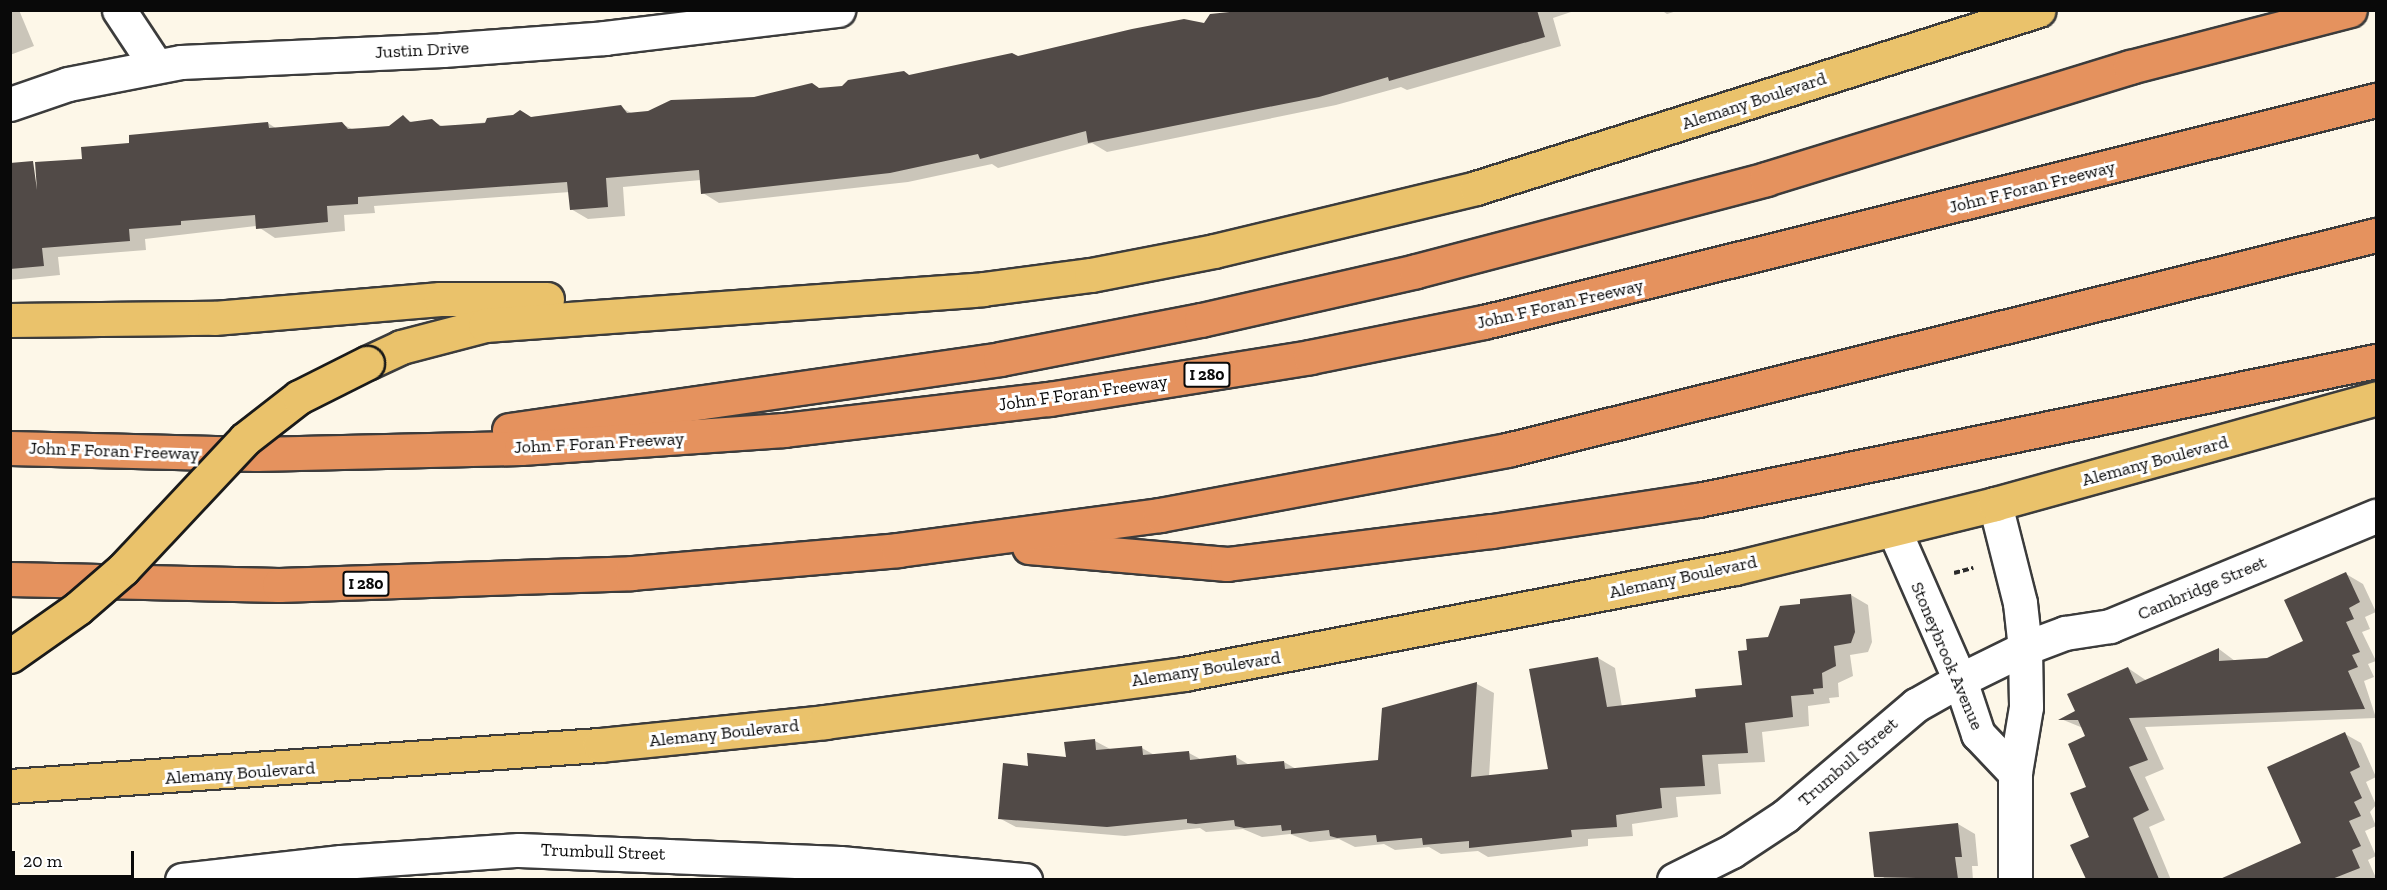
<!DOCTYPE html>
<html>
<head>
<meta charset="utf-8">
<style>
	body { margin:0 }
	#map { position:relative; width:2387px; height:890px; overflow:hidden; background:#fdf7e8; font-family:"Zilla Slab",serif }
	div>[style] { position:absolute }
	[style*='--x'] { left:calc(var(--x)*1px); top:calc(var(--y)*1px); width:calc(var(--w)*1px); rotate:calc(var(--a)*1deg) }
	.shadow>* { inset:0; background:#0003 }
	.building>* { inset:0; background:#514a47 }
	.path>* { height:4px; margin-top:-2px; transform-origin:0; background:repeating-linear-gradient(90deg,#2b2b2b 0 6px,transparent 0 9px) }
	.roads { filter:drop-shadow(2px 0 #3c3c3c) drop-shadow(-2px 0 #3c3c3c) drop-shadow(0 2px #3c3c3c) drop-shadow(0 -2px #3c3c3c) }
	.street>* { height:33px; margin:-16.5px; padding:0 16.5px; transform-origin:16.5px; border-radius:16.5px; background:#fff }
	.primary>* { height:33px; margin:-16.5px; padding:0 16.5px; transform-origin:16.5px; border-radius:16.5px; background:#eac26b }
	.highway>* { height:33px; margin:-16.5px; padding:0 16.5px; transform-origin:16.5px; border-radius:16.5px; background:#e5925e }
	.bridges { filter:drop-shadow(2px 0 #1a1a1a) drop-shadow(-2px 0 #1a1a1a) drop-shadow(0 2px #1a1a1a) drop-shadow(0 -2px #1a1a1a) }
	.primary-bridge>* { height:33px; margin:-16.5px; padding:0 16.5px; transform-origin:16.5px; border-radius:16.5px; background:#eac26b }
	span { translate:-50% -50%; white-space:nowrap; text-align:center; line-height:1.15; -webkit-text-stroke:6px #fff; paint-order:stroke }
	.shield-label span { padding:2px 4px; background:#fff; border:2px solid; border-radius:4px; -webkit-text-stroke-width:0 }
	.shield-label { font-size:16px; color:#090909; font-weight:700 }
	.street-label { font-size:18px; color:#090909 }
	.frame { position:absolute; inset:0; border:12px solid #090909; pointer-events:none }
	.scale { position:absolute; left:12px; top:851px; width:122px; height:27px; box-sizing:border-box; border:3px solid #090909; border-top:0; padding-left:8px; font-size:18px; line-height:21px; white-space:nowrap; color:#090909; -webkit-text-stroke:4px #fff; paint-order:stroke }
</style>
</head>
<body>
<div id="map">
	<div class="shadow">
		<i style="clip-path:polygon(10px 10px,19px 10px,34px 46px,10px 55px)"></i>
		<i style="clip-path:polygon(1255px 10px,1577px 10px,1553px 18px,1561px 46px,1407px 90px,1401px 87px,1336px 105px,1107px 152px,1092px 143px,998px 168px,992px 164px,908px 182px,719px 203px,703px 193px,701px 180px,623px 187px,625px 216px,588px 219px,571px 209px,570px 192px,374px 206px,375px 213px,344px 215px,345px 231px,275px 238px,257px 226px,145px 239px,146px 250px,58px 257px,60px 275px,10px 280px,10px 192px,39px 189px,84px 160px,131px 144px,268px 123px,277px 129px,342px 124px,354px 130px,390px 128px,403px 117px,413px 123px,432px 121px,444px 127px,620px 107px,633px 114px,843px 88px,1204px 25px)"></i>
		<i style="clip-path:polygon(1661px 10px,1680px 10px,1667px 14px)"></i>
		<i style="clip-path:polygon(2346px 574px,2363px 584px,2376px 612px,2365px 617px,2370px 629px,2362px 632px,2376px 661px,2368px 664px,2374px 677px,2364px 681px,2376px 718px,2145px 727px,2164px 769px,2145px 777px,2165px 820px,2149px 827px,2171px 880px,2087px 880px,2072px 846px,2091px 837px,2087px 737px,2083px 728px,2061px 719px,2077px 712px,2128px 668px,2147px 681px,2219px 649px,2235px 661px,2267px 660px,2305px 642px)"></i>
		<i style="clip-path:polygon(1851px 595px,1868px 605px,1872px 642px,1868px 652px,1850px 655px,1853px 676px,1838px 683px,1839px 697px,1829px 698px,1830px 703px,1808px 706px,1809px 726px,1762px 732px,1765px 762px,1718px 764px,1721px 794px,1676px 797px,1678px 817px,1632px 824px,1633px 836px,1588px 839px,1588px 846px,1488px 857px,1478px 851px,1441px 854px,1429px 847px,1395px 850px,1384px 844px,1355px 847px,1339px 839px,1310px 842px,1290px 834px,1262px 837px,1243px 829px,1206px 832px,1200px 828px,1125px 836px,1016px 827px,999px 818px,1030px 767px,1068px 758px,1095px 741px,1112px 750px,1142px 748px,1156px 756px,1189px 753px,1202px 760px,1236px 757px,1251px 766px,1284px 762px,1296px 769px,1380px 761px,1383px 710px,1477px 684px,1494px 693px,1489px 777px,1550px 771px,1598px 658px,1615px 668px,1622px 707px,1698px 698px,1743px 686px,1749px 651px)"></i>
		<i style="clip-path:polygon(2345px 734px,2361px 743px,2376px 777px,2366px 782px,2376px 805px,2370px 812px,2376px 826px,2365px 831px,2376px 856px,2368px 860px,2376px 878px,2258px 880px,2252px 867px,2303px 844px)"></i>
		<i style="clip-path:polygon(1958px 824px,1975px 834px,1978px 866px,1972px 866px,1973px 880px,1884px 880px,1879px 832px)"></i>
	</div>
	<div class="building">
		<i style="clip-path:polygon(1249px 10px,1537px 10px,1545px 37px,1389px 81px,1388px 77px,1319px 97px,1088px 143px,1086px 131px,980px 159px,978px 154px,890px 173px,701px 194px,699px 170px,606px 178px,608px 207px,570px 210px,567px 182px,358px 197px,358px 204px,327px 206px,328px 222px,256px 229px,255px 215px,181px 221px,181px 225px,129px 229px,130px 241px,42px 248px,44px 266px,10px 269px,10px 163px,33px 161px,37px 190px,35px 162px,82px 159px,81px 147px,129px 143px,129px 135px,268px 122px,269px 128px,342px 122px,348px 129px,364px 128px,389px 126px,403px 115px,410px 122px,432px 119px,440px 126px,485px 123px,487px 118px,513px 115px,520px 110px,531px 117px,621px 105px,627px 113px,648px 111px,671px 100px,754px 97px,812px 83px,819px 88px,842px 86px,848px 80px,904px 71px,909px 75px,1012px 53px,1018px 56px,1132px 29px,1184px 19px,1204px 23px,1210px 14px)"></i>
		<i style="clip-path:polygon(2346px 572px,2360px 602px,2349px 608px,2354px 619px,2346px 622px,2360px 652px,2352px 655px,2358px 667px,2348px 671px,2365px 709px,2129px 718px,2148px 760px,2129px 767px,2149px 810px,2133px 818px,2159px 879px,2086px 879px,2070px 845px,2089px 837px,2070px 793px,2086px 787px,2068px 744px,2085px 736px,2078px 720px,2058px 720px,2075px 711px,2067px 694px,2128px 667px,2136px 684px,2219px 648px,2219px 661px,2267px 658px,2303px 641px,2284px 600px)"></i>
		<i style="clip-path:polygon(1851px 594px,1855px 632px,1851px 643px,1834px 646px,1836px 666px,1822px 673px,1823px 688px,1813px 689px,1814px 694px,1791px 696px,1793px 717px,1745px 723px,1748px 753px,1702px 755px,1705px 786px,1660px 788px,1662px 808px,1616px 815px,1617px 827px,1571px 830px,1572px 837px,1469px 848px,1469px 841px,1423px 845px,1422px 838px,1377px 842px,1376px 835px,1337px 838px,1330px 836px,1329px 830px,1291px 834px,1291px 830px,1282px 831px,1281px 825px,1244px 828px,1235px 826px,1234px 820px,1196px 824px,1187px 823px,1187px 819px,1107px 827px,998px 819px,1003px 763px,1028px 766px,1027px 753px,1066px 757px,1064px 742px,1095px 739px,1096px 750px,1142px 746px,1143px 755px,1189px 751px,1190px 760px,1236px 755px,1237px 765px,1284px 761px,1285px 769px,1378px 760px,1382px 708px,1477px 682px,1471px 777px,1548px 769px,1529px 669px,1598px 657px,1607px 707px,1696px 697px,1695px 689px,1742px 685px,1738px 651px,1747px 650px,1746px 639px,1768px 637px,1780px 606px,1800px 604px,1800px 599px)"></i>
		<i style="clip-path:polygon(2345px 732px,2360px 767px,2350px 772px,2362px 798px,2354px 802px,2361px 816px,2349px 821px,2361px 846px,2352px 850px,2360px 868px,2332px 879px,2220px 879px,2301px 843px,2267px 767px)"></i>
		<i style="clip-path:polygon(1958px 823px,1962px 857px,1955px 857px,1958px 879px,1874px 877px,1869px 832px)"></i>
	</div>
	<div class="path">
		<i style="--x:1954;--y:573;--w:20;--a:-15"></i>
	</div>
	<div class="roads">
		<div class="street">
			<i style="--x:119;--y:10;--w:67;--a:56.5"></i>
			<i style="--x:10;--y:104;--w:61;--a:-19"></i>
			<i style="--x:68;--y:84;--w:115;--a:-11"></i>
			<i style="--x:181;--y:62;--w:262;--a:-2.6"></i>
			<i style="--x:443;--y:50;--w:162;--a:-4.2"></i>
			<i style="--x:605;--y:38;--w:235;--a:-6.9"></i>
			<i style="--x:1995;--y:504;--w:102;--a:75.8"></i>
			<i style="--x:2020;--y:603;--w:45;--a:83.7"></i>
			<i style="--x:2025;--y:648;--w:59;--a:89"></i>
			<i style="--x:2026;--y:707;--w:67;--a:99.5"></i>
			<i style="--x:2015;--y:773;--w:107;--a:90"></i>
			<i style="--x:1894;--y:530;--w:164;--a:66.3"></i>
			<i style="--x:1960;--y:680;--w:57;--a:71.6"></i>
			<i style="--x:1978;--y:734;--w:54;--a:46.5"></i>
			<i style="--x:182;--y:880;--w:160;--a:-6.5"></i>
			<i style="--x:341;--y:862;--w:178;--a:-3.9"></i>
			<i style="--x:519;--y:850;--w:321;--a:2.3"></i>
			<i style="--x:840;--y:863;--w:186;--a:5.3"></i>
			<i style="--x:1674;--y:880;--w:65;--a:-26.6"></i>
			<i style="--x:1732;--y:851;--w:64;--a:-33.4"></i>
			<i style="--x:1785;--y:816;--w:172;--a:-40.3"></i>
			<i style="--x:1916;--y:705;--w:51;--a:-29.6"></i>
			<i style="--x:1960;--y:680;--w:72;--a:-26.2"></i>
			<i style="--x:2025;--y:648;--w:43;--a:-20.6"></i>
			<i style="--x:2065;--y:633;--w:46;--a:-8.8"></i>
			<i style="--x:2110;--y:626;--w:288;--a:-22.5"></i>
		</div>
		<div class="primary">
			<i style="--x:10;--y:320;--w:204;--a:-0.6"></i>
			<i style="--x:214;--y:318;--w:227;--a:-4.8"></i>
			<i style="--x:440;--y:299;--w:107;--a:0"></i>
			<i style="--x:367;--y:363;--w:38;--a:-25"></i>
			<i style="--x:401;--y:347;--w:87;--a:-14.7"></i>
			<i style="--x:485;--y:325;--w:499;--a:-4.1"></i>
			<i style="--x:983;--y:289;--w:109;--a:-7.4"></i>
			<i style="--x:1091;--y:275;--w:125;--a:-11"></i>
			<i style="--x:1214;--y:251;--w:269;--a:-13.5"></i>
			<i style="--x:1476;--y:188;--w:590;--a:-17.55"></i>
			<i style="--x:10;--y:786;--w:591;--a:-3.98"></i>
			<i style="--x:600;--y:745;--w:226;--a:-5.8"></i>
			<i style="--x:825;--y:722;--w:362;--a:-7.6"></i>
			<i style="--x:1184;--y:674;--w:561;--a:-10.89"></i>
			<i style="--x:1735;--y:568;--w:268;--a:-13.8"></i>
			<i style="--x:1995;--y:504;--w:395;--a:-15.5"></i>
		</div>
		<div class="highway">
			<i style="--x:509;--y:430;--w:496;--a:-8.2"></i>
			<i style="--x:1000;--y:359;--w:205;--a:-11"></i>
			<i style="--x:1201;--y:320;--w:221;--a:-12.8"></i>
			<i style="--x:1416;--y:271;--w:362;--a:-14.7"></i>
			<i style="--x:1766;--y:179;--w:381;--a:-17.1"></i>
			<i style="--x:2130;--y:67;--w:227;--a:-14.5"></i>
			<i style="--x:10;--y:448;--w:246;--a:1.4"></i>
			<i style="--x:256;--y:454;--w:265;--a:-1.3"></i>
			<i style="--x:521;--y:448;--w:264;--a:-3.9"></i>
			<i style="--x:784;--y:430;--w:267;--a:-6.7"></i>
			<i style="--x:1049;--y:399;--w:264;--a:-9.1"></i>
			<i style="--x:1310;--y:357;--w:177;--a:-11.4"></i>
			<i style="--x:1484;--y:322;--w:919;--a:-13.98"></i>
			<i style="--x:1029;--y:547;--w:199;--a:4.9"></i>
			<i style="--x:1227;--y:564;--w:267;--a:-7.1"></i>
			<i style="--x:1492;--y:531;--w:208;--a:-8.6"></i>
			<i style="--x:1698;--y:500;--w:692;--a:-11.59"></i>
			<i style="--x:10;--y:579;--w:269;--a:1.3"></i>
			<i style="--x:279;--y:585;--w:353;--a:-1.9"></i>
			<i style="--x:632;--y:573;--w:267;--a:-4.9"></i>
			<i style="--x:898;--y:550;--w:264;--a:-7.6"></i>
			<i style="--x:1160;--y:515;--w:353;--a:-10.6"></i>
			<i style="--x:1507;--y:450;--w:895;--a:-13.9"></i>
		</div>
	</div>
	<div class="bridges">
		<div class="primary-bridge">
			<i style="--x:10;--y:656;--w:83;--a:-35.2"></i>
			<i style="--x:78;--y:608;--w:60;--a:-40.9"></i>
			<i style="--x:123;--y:569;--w:178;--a:-46.8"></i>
			<i style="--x:245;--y:439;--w:68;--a:-37.9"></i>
			<i style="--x:299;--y:397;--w:76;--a:-26.6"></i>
		</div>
	</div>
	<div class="shield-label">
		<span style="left:1207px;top:375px">I 280</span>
		<span style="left:366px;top:584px">I 280</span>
	</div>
	<div class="street-label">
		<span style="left:422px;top:50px;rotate:-3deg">Justin Drive</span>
		<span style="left:1754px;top:101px;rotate:-18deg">Alemany Boulevard</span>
		<span style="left:2032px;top:187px;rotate:-14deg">John F Foran Freeway</span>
		<span style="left:1560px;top:304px;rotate:-13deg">John F Foran Freeway</span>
		<span style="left:1083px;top:393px;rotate:-8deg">John F Foran Freeway</span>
		<span style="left:599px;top:443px;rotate:-3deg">John F Foran Freeway</span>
		<span style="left:114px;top:451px;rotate:2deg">John F Foran Freeway</span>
		<span style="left:2155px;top:461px;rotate:-15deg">Alemany Boulevard</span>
		<span style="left:1683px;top:577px;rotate:-12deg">Alemany Boulevard</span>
		<span style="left:2202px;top:588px;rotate:-23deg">Cambridge Street</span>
		<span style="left:1947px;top:656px;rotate:67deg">Stoneybrook Avenue</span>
		<span style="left:1206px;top:669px;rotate:-9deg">Alemany Boulevard</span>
		<span style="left:724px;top:733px;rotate:-6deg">Alemany Boulevard</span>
		<span style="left:1848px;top:762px;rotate:-41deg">Trumbull Street</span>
		<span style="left:240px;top:773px;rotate:-4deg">Alemany Boulevard</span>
		<span style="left:603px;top:852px;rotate:2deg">Trumbull Street</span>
	</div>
	<div class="frame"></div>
	<div class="scale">20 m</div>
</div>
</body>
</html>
